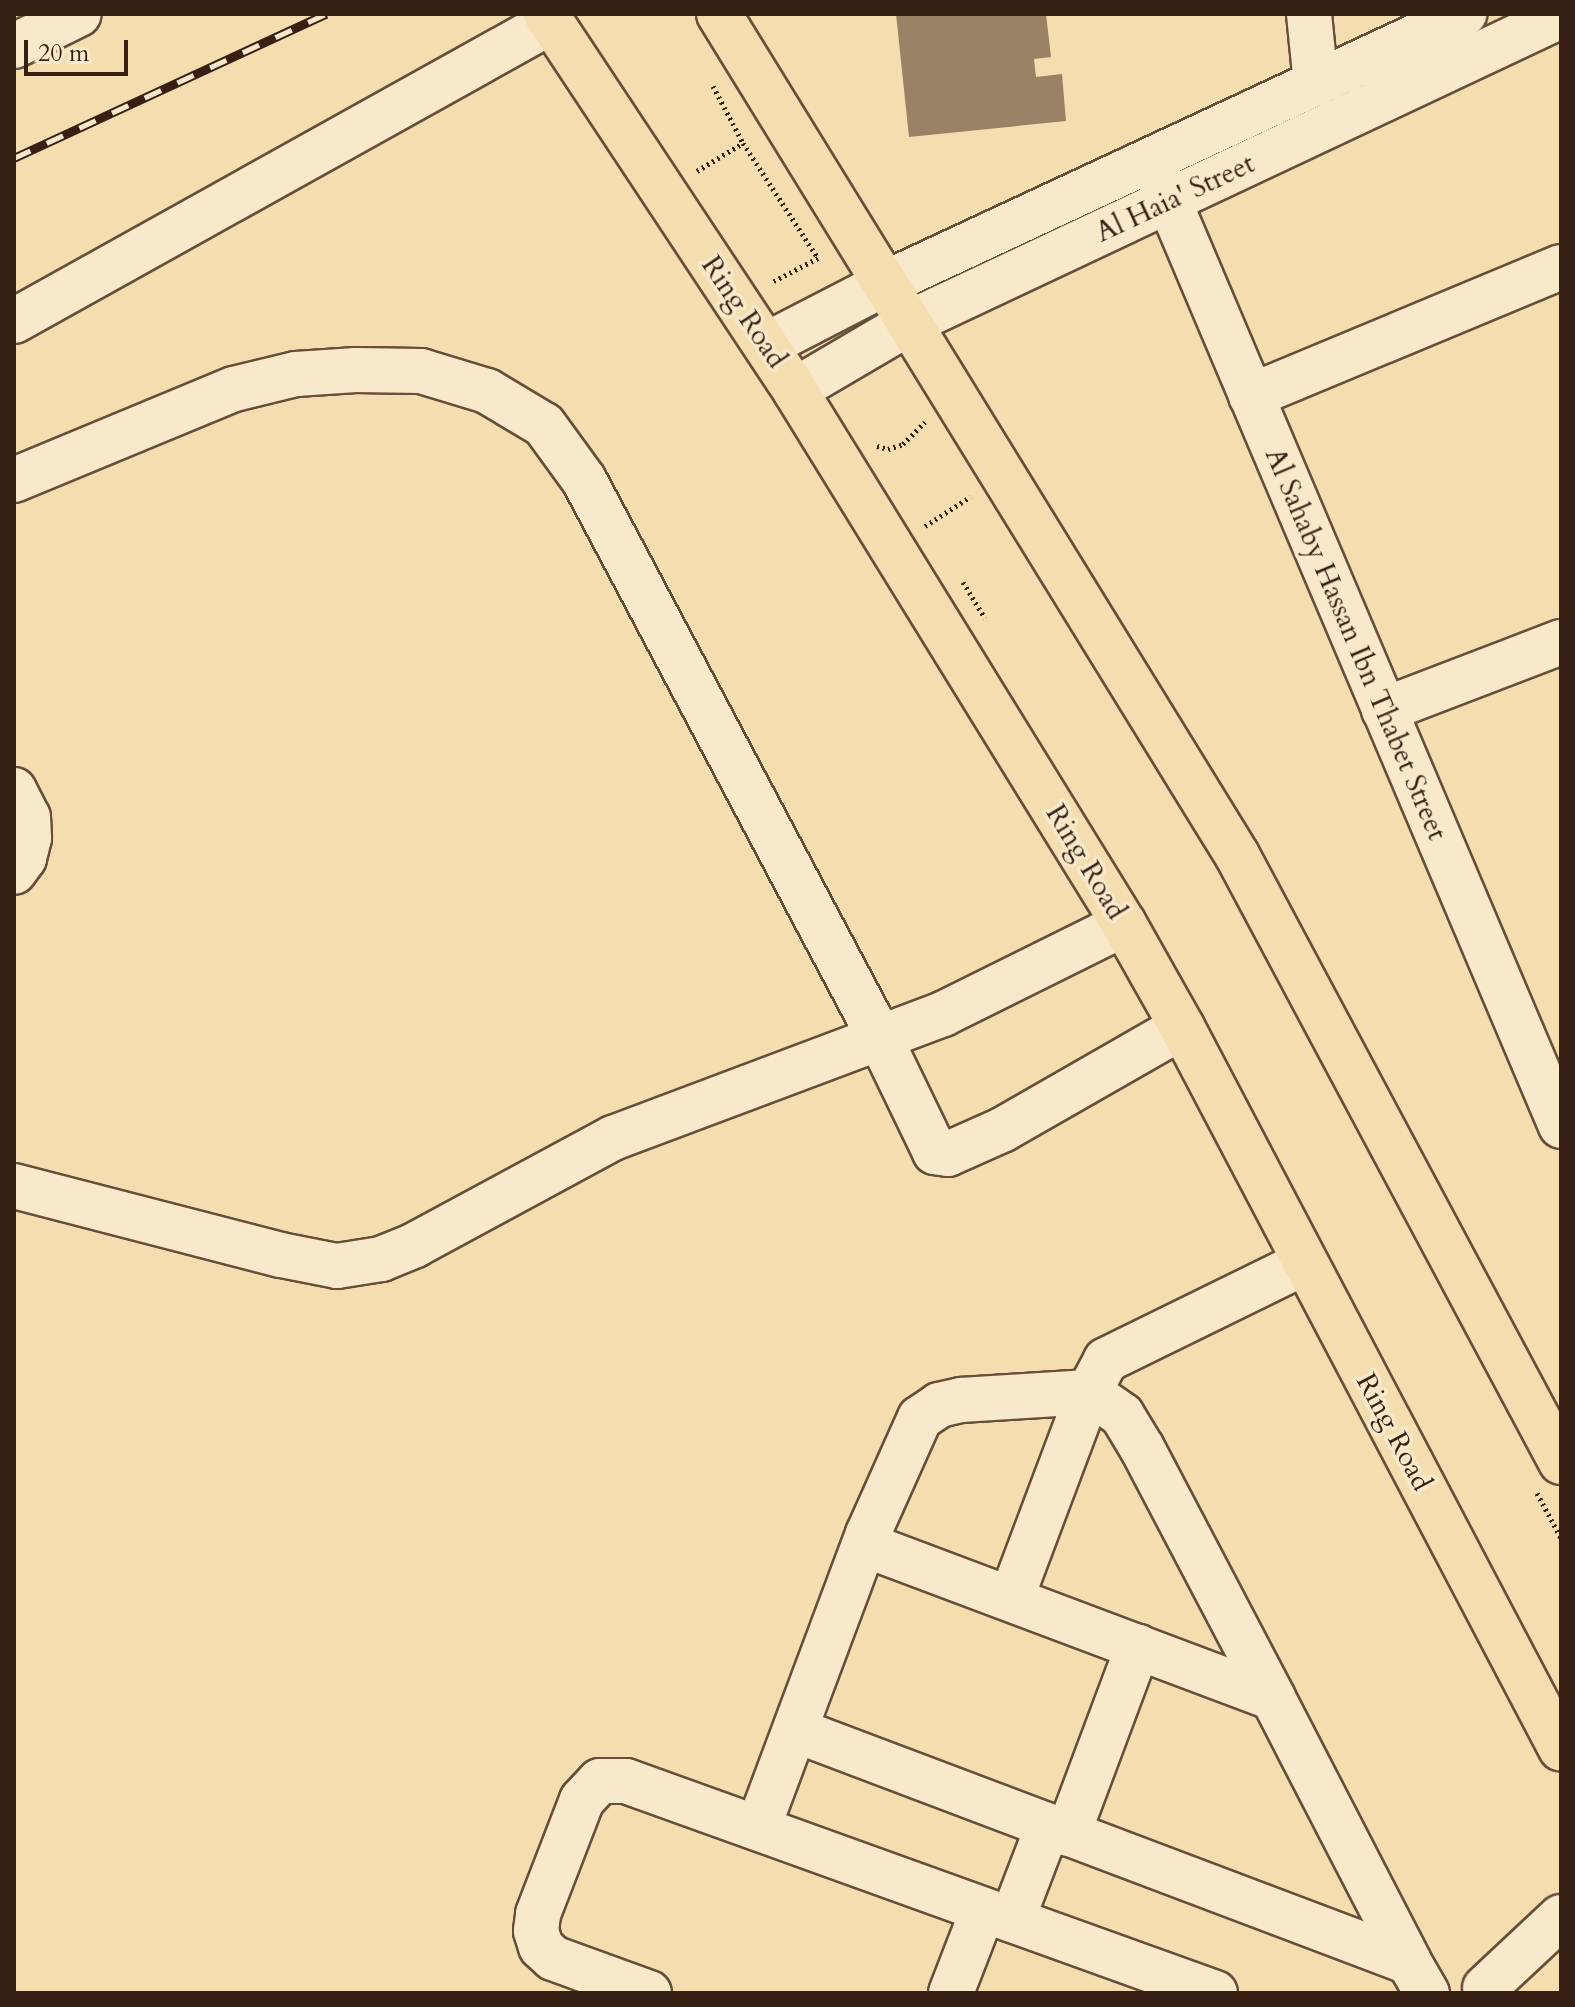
<!DOCTYPE html>
<html>
<head>
<meta charset="utf-8">
<style>
	body { margin:0 }
	#map { position:relative; width:1575px; height:2007px; overflow:hidden; background:#f4ddaf; font-family:Cardo,serif }
	div>[style] { position:absolute }
	[style*='--x'] { left:calc(var(--x)*1px); top:calc(var(--y)*1px); width:calc(var(--w)*1px); rotate:calc(var(--a)*1deg) }
	.building>* { inset:0; background:#998265 }
	.path>* { height:5px; margin-top:-2.5px; transform-origin:0; background:repeating-linear-gradient(90deg,#371f14 0 2px,transparent 0 6px) }
	.roads { filter:drop-shadow(2px 0 #664e3b) drop-shadow(-2px 0 #664e3b) drop-shadow(0 2px #664e3b) drop-shadow(0 -2px #664e3b) }
	.minor>* { height:44px; margin:-22px; padding:0 22px; transform-origin:22px; border-radius:22px; background:#f8e9cb }
	.major>* { height:44px; margin:-22px; padding:0 22px; transform-origin:22px; border-radius:22px; background:#f4ddaf }
	.rail>* { height:9px; margin-top:-4.5px; transform-origin:0; background:repeating-linear-gradient(90deg,#f8e9cb 0 18px,#371f14 0 36px); box-sizing:border-box; border-block:2px solid #371f14 }
	span { translate:-50% -50%; white-space:nowrap; text-align:center; line-height:1.15; -webkit-text-stroke:7px #f8e9cb; paint-order:stroke }
	.street-label { font-size:28px; color:#371f14 }
	.frame { position:absolute; inset:0; border:16px solid #371f14; pointer-events:none }
	.scale { position:absolute; left:24px; top:40px; width:104px; height:36px; box-sizing:border-box; border:4px solid #371f14; border-top:0; padding-left:10px; font-size:24px; line-height:28px; white-space:nowrap; color:#371f14; -webkit-text-stroke:6px #f8e9cb; paint-order:stroke }
</style>
</head>
<body>
<div id="map">
	<div class="building">
		<i style="clip-path:polygon(896px 14px,1046px 14px,1051px 57px,1034px 59px,1036px 77px,1062px 74px,1066px 121px,909px 137px)"></i>
	</div>
	<div class="path">
		<i style="--x:713;--y:86;--w:64;--a:62.2"></i>
		<i style="--x:743;--y:143;--w:137;--a:56.9"></i>
		<i style="--x:818;--y:258;--w:52;--a:152.4"></i>
		<i style="--x:697;--y:171;--w:54;--a:-31.3"></i>
		<i style="--x:877;--y:446;--w:11;--a:15"></i>
		<i style="--x:888;--y:449;--w:16;--a:-18"></i>
		<i style="--x:903;--y:444;--w:31;--a:-45"></i>
		<i style="--x:925;--y:526;--w:54;--a:-32.8"></i>
		<i style="--x:963;--y:582;--w:42;--a:58.6"></i>
		<i style="--x:1537;--y:1493;--w:51;--a:61.9"></i>
	</div>
	<div class="roads">
		<div class="minor">
			<i style="--x:1309;--y:14;--w:70;--a:84.3"></i>
			<i style="--x:14;--y:46;--w:72;--a:-26.2"></i>
			<i style="--x:1152;--y:161;--w:1048;--a:67.03"></i>
			<i style="--x:14;--y:321;--w:615;--a:-29.11"></i>
			<i style="--x:766;--y:345;--w:135;--a:-27.3"></i>
			<i style="--x:886;--y:283;--w:638;--a:-24.96"></i>
			<i style="--x:795;--y:390;--w:134;--a:-30.4"></i>
			<i style="--x:911;--y:322;--w:718;--a:-25.21"></i>
			<i style="--x:1251;--y:396;--w:336;--a:-22.6"></i>
			<i style="--x:14;--y:480;--w:238;--a:-22.5"></i>
			<i style="--x:234;--y:389;--w:64;--a:-13.6"></i>
			<i style="--x:296;--y:374;--w:60;--a:-3.8"></i>
			<i style="--x:356;--y:370;--w:65;--a:0.9"></i>
			<i style="--x:421;--y:371;--w:69;--a:16.9"></i>
			<i style="--x:487;--y:391;--w:66;--a:30.8"></i>
			<i style="--x:544;--y:425;--w:68;--a:54"></i>
			<i style="--x:584;--y:480;--w:632;--a:62.06"></i>
			<i style="--x:880;--y:1038;--w:127;--a:64.2"></i>
			<i style="--x:935;--y:1152;--w:13;--a:9"></i>
			<i style="--x:948;--y:1154;--w:59;--a:-24"></i>
			<i style="--x:1002;--y:1130;--w:207;--a:-29.8"></i>
			<i style="--x:1384;--y:710;--w:190;--a:-21"></i>
			<i style="--x:14;--y:790;--w:30;--a:63"></i>
			<i style="--x:28;--y:817;--w:21;--a:87"></i>
			<i style="--x:29;--y:838;--w:21;--a:104"></i>
			<i style="--x:24;--y:858;--w:17;--a:126"></i>
			<i style="--x:14;--y:1186;--w:276;--a:14.5"></i>
			<i style="--x:281;--y:1255;--w:57;--a:11.1"></i>
			<i style="--x:337;--y:1266;--w:45;--a:-9"></i>
			<i style="--x:381;--y:1259;--w:37;--a:-22"></i>
			<i style="--x:415;--y:1245;--w:225;--a:-28.4"></i>
			<i style="--x:613;--y:1138;--w:353;--a:-20.6"></i>
			<i style="--x:943;--y:1014;--w:202;--a:-26.4"></i>
			<i style="--x:1011;--y:1599;--w:221;--a:-69.4"></i>
			<i style="--x:1089;--y:1392;--w:36;--a:-62"></i>
			<i style="--x:1106;--y:1360;--w:220;--a:-26.1"></i>
			<i style="--x:1273;--y:1698;--w:426;--a:-159.4"></i>
			<i style="--x:874;--y:1548;--w:15;--a:-113"></i>
			<i style="--x:868;--y:1534;--w:127;--a:-65.9"></i>
			<i style="--x:920;--y:1418;--w:23;--a:-34"></i>
			<i style="--x:939;--y:1405;--w:23;--a:-13"></i>
			<i style="--x:961;--y:1400;--w:128;--a:-3.6"></i>
			<i style="--x:1089;--y:1392;--w:40;--a:34.9"></i>
			<i style="--x:1122;--y:1415;--w:39;--a:59"></i>
			<i style="--x:1142;--y:1448;--w:282;--a:62.3"></i>
			<i style="--x:1273;--y:1698;--w:297;--a:62.7"></i>
			<i style="--x:1409;--y:1962;--w:36;--a:60"></i>
			<i style="--x:795;--y:1730;--w:656;--a:20.7"></i>
			<i style="--x:758;--y:1828;--w:314;--a:-69.5"></i>
			<i style="--x:1068;--y:1834;--w:200;--a:-69.5"></i>
			<i style="--x:1012;--y:1920;--w:101;--a:-69"></i>
			<i style="--x:1485;--y:1988;--w:104;--a:-43.1"></i>
			<i style="--x:649;--y:1993;--w:102;--a:-160"></i>
			<i style="--x:553;--y:1958;--w:16;--a:-137"></i>
			<i style="--x:541;--y:1947;--w:17;--a:-107"></i>
			<i style="--x:536;--y:1931;--w:17;--a:-83"></i>
			<i style="--x:538;--y:1914;--w:122;--a:-68.9"></i>
			<i style="--x:582;--y:1800;--w:26;--a:-47"></i>
			<i style="--x:600;--y:1781;--w:26;--a:0"></i>
			<i style="--x:626;--y:1781;--w:626;--a:19.8"></i>
			<i style="--x:951;--y:1993;--w:89;--a:-68.9"></i>
		</div>
		<div class="major">
			<i style="--x:546;--y:14;--w:438;--a:56.5"></i>
			<i style="--x:788;--y:379;--w:640;--a:58.35"></i>
			<i style="--x:1124;--y:924;--w:118;--a:60.6"></i>
			<i style="--x:1182;--y:1027;--w:815;--a:62.3"></i>
			<i style="--x:719;--y:14;--w:988;--a:58.37"></i>
			<i style="--x:1237;--y:855;--w:688;--a:61.91"></i>
		</div>
	</div>
	<div class="rail">
		<i style="--x:14;--y:158;--w:344;--a:-24.8"></i>
	</div>
	<div class="street-label">
		<span style="left:1175px;top:198px;rotate:-25deg">Al Haia' Street</span>
		<span style="left:744px;top:312px;rotate:56deg">Ring Road</span>
		<span style="left:1356px;top:644px;rotate:67deg">Al Sahaby Hassan Ibn Thabet Street</span>
		<span style="left:1086px;top:862px;rotate:59deg">Ring Road</span>
		<span style="left:1394px;top:1432px;rotate:62deg">Ring Road</span>
	</div>
	<div class="frame"></div>
	<div class="scale">20 m</div>
</div>
</body>
</html>
